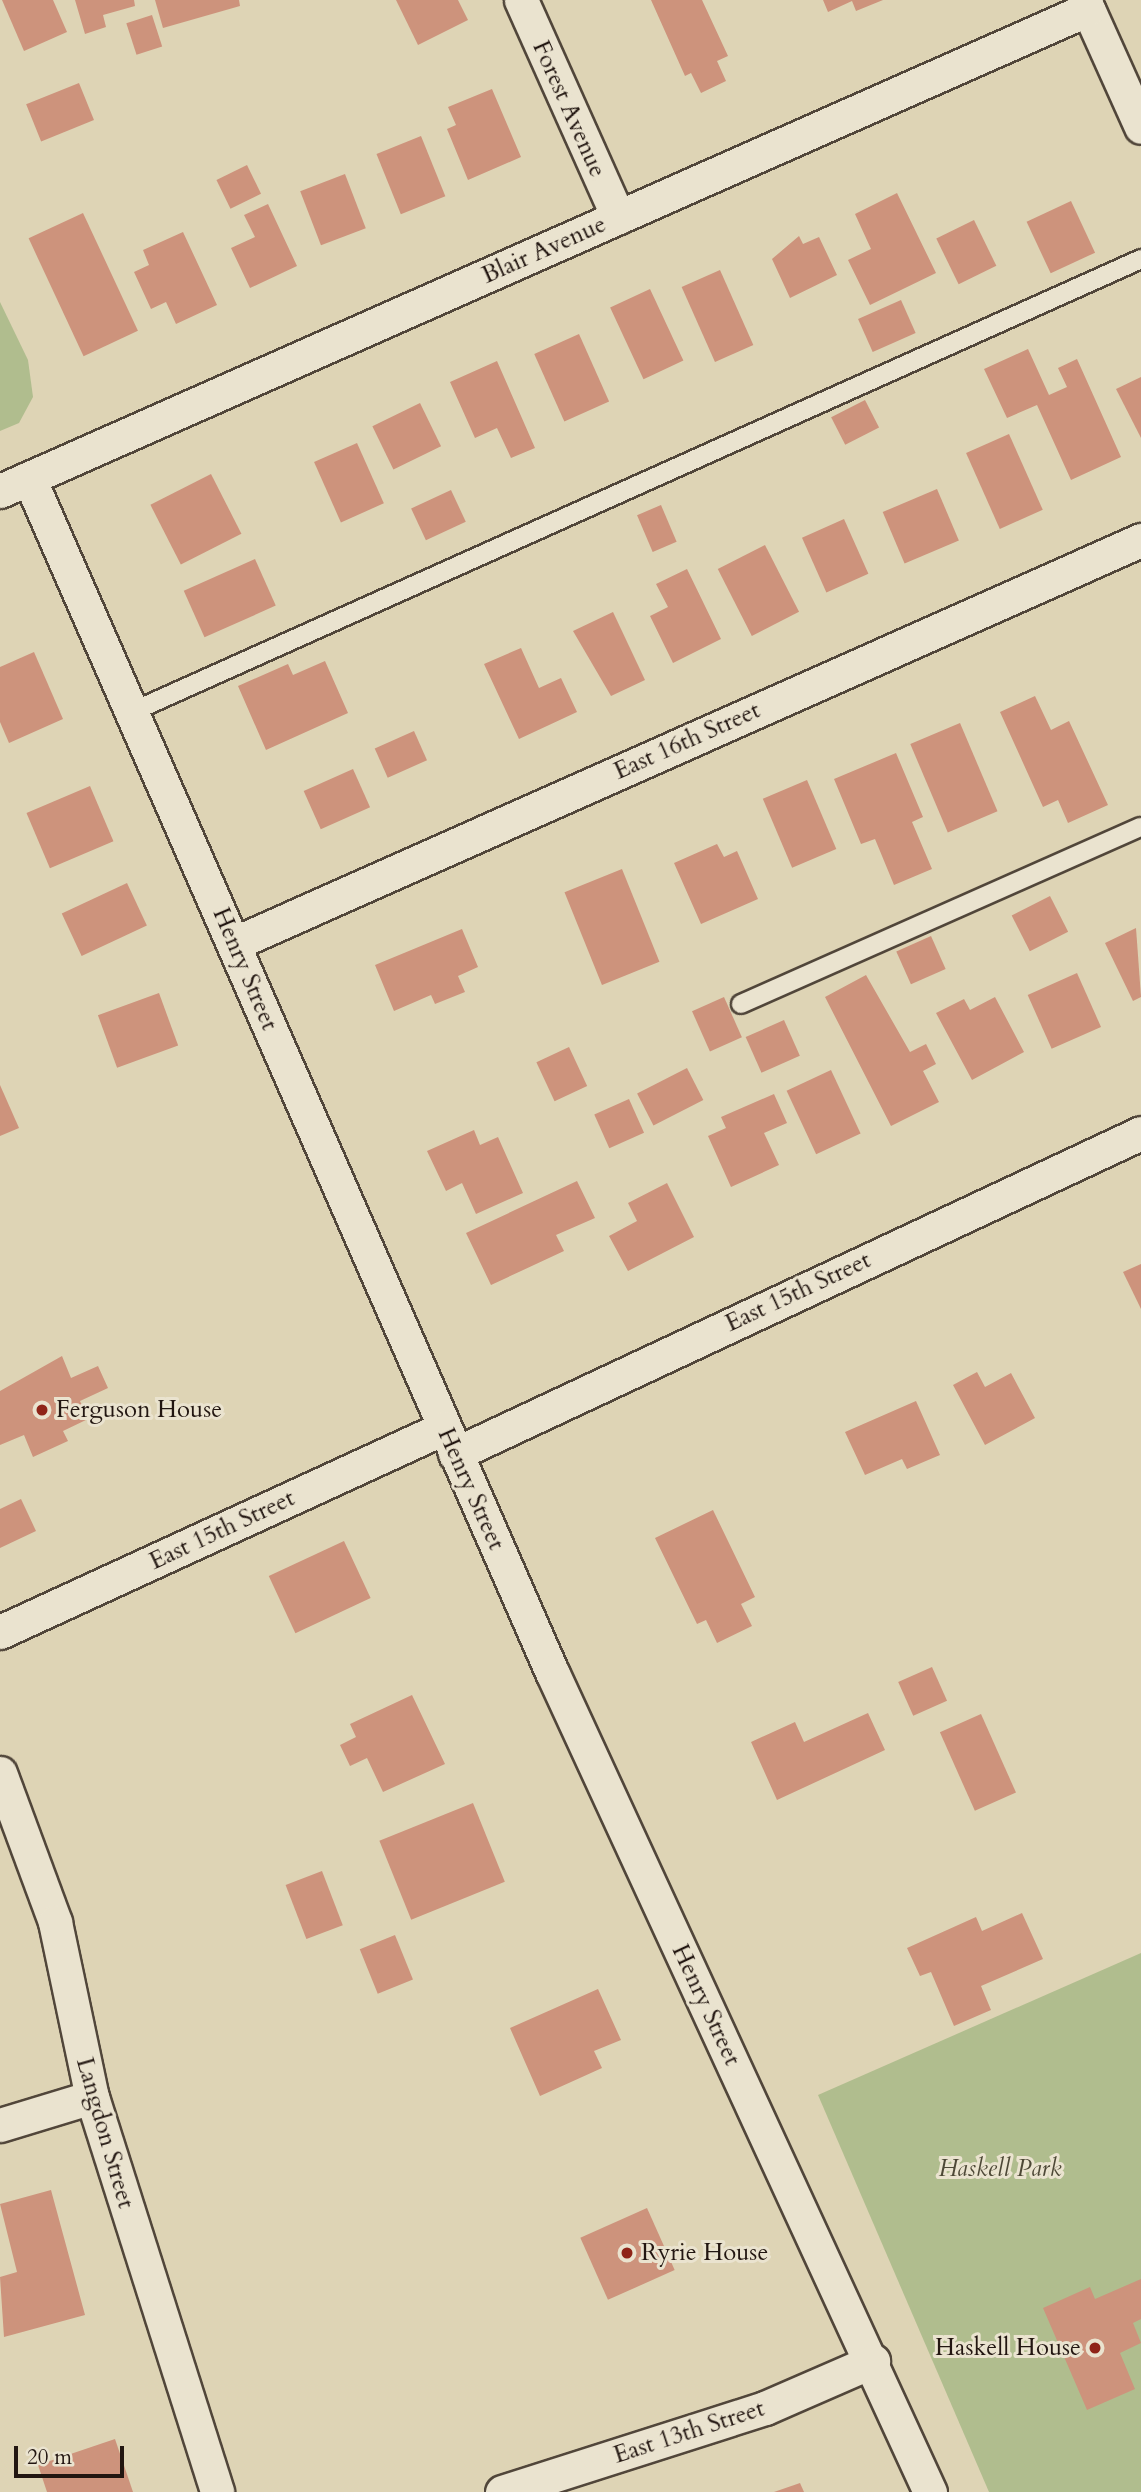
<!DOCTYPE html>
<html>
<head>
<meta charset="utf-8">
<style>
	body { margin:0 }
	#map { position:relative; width:1141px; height:2492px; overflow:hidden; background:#ded4b5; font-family:Cardo,serif }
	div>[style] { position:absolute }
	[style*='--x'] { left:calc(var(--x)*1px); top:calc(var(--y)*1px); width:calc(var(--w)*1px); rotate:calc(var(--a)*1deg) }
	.green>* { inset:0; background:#b0bd8e }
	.building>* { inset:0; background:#cd937c; transform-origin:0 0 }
	.roads { filter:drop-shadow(2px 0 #51463a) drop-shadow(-2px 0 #51463a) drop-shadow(0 2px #51463a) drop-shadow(0 -2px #51463a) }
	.lane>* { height:18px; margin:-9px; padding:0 9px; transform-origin:9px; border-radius:9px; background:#eae3cf }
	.street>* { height:33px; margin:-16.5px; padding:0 16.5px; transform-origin:16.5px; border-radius:16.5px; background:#eae3cf }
	.dots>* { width:19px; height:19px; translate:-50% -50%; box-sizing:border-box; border:4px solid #eae3cf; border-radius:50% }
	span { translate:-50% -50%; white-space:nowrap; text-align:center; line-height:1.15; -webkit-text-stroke:6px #eae3cf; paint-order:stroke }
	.street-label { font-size:24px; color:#221611 }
	.poi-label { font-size:24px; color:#221611 }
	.left { translate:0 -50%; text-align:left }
	.right { translate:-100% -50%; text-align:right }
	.park-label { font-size:24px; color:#4d4836; font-style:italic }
	.scale { position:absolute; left:14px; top:2446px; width:110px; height:32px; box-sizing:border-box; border:4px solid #221611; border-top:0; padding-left:9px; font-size:21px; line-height:24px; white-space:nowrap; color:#221611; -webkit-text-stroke:5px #eae3cf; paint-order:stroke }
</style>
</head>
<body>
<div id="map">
	<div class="green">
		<i style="clip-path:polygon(0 302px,28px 360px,33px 397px,19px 423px,0 431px)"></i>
		<i style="clip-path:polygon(1141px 1953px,1141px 2492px,989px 2492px,818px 2095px)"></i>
	</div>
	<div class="building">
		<i style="clip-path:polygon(2px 0,53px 0,67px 32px,24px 51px)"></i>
		<i style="clip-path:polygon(75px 0,134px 0,135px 6px,103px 15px,106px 27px,85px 34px)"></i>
		<i style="clip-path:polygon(155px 0,239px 0,240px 6px,163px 28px)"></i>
		<i style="clip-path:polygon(396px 0,458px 0,468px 20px,418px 45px)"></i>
		<i style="clip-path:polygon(651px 0,702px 0,728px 56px,717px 61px,726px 81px,701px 93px,691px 73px,685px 76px)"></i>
		<i style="clip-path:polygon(823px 0,883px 0,856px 11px,852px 1px,828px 12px)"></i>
		<i style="left:152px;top:15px;width:33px;height:27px;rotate:72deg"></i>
		<i style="left:79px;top:83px;width:40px;height:57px;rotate:68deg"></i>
		<i style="clip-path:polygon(492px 89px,521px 157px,468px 180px,447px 129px,456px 125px,448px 107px)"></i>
		<i style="left:421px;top:136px;width:65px;height:48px;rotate:68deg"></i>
		<i style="left:247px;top:165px;width:32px;height:34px;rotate:64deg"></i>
		<i style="left:345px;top:174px;width:58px;height:48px;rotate:69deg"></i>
		<i style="clip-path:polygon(897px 193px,936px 273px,870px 305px,848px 260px,871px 249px,855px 214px)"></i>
		<i style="left:1071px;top:201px;width:57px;height:49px;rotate:65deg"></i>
		<i style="clip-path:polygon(268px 204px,297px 266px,250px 288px,231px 248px,255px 237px,244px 215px)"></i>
		<i style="left:83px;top:213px;width:130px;height:60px;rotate:65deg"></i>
		<i style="left:974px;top:220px;width:51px;height:42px;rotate:64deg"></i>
		<i style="clip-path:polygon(183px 232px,217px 305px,176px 324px,166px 302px,151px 309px,134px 272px,149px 265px,143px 250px)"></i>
		<i style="clip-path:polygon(799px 236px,803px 244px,819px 237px,837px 275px,790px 298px,772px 259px)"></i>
		<i style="left:720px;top:270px;width:82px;height:42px;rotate:66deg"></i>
		<i style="left:650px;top:289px;width:79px;height:44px;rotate:65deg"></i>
		<i style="left:901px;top:300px;width:36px;height:47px;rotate:66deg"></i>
		<i style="left:579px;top:334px;width:74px;height:49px;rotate:66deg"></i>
		<i style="clip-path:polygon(1028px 349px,1049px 395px,1067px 387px,1058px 368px,1077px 359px,1121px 457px,1071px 480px,1037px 405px,1007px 418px,984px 369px)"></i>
		<i style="clip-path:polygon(497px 361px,535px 448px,511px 458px,497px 428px,475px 438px,450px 382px)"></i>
		<i style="clip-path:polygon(1141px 377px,1141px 438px,1116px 389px)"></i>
		<i style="left:865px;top:400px;width:31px;height:38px;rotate:63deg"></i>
		<i style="left:420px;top:403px;width:48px;height:53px;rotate:64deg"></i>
		<i style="left:1009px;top:434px;width:83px;height:47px;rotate:66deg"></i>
		<i style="left:357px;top:443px;width:66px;height:47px;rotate:66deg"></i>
		<i style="left:211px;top:474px;width:67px;height:68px;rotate:63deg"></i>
		<i style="left:937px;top:489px;width:56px;height:59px;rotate:67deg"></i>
		<i style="left:451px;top:490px;width:35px;height:44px;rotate:65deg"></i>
		<i style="left:661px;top:505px;width:40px;height:26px;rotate:67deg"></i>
		<i style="left:844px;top:519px;width:60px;height:46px;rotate:66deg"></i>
		<i style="left:765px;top:545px;width:75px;height:53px;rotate:63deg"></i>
		<i style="left:255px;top:559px;width:51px;height:78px;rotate:66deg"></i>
		<i style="clip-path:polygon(687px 569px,721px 639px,673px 663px,650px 616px,668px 607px,656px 584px)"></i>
		<i style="clip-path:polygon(613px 612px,645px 680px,611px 696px,573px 631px)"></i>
		<i style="clip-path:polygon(521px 648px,539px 688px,561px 678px,577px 712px,519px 739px,484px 664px)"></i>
		<i style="clip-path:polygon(34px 652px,63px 719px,9px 743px,0 722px,0 667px)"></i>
		<i style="clip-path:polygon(325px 661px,348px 713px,266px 750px,238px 686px,288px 664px,293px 675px)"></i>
		<i style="clip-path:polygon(1035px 696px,1051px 730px,1069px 721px,1108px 805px,1068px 823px,1058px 800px,1043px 807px,1000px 712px)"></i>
		<i style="left:960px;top:723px;width:96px;height:54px;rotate:67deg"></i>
		<i style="left:414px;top:731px;width:32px;height:43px;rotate:66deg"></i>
		<i style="clip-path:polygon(896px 753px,923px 817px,912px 822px,932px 869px,894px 885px,875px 839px,861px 844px,834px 779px)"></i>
		<i style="left:353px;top:769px;width:42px;height:54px;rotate:66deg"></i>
		<i style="left:807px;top:780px;width:75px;height:48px;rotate:67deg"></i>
		<i style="left:90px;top:786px;width:60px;height:69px;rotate:67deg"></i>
		<i style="clip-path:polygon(717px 844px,724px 857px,737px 851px,758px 899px,701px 924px,674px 863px)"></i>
		<i style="left:622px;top:869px;width:100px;height:62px;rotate:68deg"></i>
		<i style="left:127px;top:883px;width:47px;height:72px;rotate:65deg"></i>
		<i style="left:1050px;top:896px;width:40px;height:43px;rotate:63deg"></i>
		<i style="clip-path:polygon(1136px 928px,1141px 997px,1133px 1001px,1105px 943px)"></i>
		<i style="clip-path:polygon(462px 929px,478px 967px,458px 976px,465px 992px,435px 1004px,431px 995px,394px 1011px,375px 965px)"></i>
		<i style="left:931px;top:936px;width:36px;height:38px;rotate:66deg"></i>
		<i style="left:1077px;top:973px;width:59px;height:54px;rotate:66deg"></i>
		<i style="clip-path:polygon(866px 975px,910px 1052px,926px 1044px,936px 1064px,923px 1071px,939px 1102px,891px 1126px,825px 997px)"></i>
		<i style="left:159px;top:993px;width:56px;height:65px;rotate:70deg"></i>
		<i style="left:724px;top:997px;width:44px;height:35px;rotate:66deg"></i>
		<i style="clip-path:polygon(995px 997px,1024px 1052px,972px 1080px,936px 1013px,964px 999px,970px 1010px)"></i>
		<i style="left:784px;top:1020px;width:39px;height:42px;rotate:66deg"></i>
		<i style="left:569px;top:1047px;width:43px;height:36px;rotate:65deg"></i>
		<i style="left:687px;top:1068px;width:36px;height:56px;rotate:63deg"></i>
		<i style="left:831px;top:1070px;width:70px;height:49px;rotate:65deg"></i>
		<i style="clip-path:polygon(0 1085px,19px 1128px,0 1136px)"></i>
		<i style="clip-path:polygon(774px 1094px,787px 1123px,764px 1133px,779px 1165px,731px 1187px,708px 1136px,726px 1128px,721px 1117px)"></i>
		<i style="left:629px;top:1099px;width:37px;height:38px;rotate:66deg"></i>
		<i style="clip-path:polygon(474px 1130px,480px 1145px,498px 1137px,523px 1193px,476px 1214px,462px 1183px,446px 1191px,427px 1151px)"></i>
		<i style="clip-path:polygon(577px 1181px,595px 1218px,556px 1235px,564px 1251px,491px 1285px,466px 1233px)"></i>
		<i style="clip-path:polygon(667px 1183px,694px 1237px,628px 1271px,609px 1236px,637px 1221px,628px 1203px)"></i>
		<i style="clip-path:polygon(1141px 1264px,1141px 1309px,1123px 1272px)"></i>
		<i style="clip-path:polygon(62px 1356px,71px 1378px,98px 1366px,108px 1388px,80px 1401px,88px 1419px,63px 1431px,68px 1441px,33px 1457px,24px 1435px,0 1445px,0 1391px)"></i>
		<i style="clip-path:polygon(977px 1372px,985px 1387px,1011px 1373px,1035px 1418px,985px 1445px,953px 1385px)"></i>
		<i style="clip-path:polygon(916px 1401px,940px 1455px,907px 1469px,902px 1459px,865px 1475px,845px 1432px)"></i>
		<i style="clip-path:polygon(21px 1499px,36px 1531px,0 1548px,0 1509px)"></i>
		<i style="clip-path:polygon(713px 1510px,755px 1597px,741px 1604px,752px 1626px,717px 1643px,706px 1620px,697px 1624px,655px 1538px)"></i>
		<i style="left:344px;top:1541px;width:63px;height:83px;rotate:65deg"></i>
		<i style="left:932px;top:1667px;width:37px;height:37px;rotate:66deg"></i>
		<i style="clip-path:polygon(412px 1695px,445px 1764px,383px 1792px,367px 1758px,350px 1766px,340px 1745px,356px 1737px,350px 1724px)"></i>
		<i style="clip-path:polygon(868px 1713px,885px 1750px,777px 1800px,751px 1742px,795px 1722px,804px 1742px)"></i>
		<i style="left:981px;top:1714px;width:86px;height:45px;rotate:66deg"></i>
		<i style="left:473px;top:1803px;width:85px;height:101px;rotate:68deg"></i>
		<i style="left:322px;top:1871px;width:58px;height:39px;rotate:69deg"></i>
		<i style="clip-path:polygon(1022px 1913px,1043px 1959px,981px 1986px,991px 2010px,954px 2026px,931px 1972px,920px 1976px,907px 1948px,976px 1917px,982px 1931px)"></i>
		<i style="left:395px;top:1935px;width:48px;height:38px;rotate:68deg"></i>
		<i style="clip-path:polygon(598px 1989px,621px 2040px,594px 2051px,602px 2068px,540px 2096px,510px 2028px)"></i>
		<i style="clip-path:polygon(51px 2190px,85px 2315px,4px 2337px,0 2277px,17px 2272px,0 2204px)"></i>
		<i style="left:647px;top:2208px;width:68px;height:73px;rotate:66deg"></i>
		<i style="clip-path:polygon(1141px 2279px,1141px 2319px,1133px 2323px,1141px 2343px,1120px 2353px,1135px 2389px,1087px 2410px,1043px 2308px,1090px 2287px,1095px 2299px)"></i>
		<i style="clip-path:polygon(115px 2439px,133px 2492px,47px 2492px,38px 2465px)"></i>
		<i style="clip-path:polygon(800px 2483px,804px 2492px,774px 2492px)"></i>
	</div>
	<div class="roads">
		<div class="lane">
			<i style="--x:134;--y:711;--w:1104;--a:-24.17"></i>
			<i style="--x:741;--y:1004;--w:437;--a:-23.9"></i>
		</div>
		<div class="street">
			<i style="--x:521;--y:0;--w:238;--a:65.9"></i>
			<i style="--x:1084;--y:0;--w:139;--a:65.8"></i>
			<i style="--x:29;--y:478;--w:1304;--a:66.35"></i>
			<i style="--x:552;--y:1672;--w:903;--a:65.25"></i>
			<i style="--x:0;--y:491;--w:1190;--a:-23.89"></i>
			<i style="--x:233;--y:944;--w:994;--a:-23.99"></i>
			<i style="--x:455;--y:1454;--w:757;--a:-25.08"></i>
			<i style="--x:0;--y:1632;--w:489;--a:-24.7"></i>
			<i style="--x:0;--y:1773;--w:159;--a:69.7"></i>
			<i style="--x:55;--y:1922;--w:179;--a:78.1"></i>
			<i style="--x:92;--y:2097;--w:414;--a:72.4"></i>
			<i style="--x:0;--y:2125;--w:96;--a:-16.9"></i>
			<i style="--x:502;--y:2492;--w:276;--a:-17.7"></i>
			<i style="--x:765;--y:2408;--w:118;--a:-23.5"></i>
		</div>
	</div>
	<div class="dots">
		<i style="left:42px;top:1410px;background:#8f2418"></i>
		<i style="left:627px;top:2253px;background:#8f2418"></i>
		<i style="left:1095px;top:2348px;background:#8f2418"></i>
	</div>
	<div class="street-label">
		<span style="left:569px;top:109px;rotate:66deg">Forest Avenue</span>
		<span style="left:544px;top:250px;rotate:-24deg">Blair Avenue</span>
		<span style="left:687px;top:741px;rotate:-24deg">East 16th Street</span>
		<span style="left:245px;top:969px;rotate:67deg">Henry Street</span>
		<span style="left:798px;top:1292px;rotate:-25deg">East 15th Street</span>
		<span style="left:471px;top:1489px;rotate:66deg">Henry Street</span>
		<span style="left:222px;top:1530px;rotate:-25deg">East 15th Street</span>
		<span style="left:706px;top:2005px;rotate:65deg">Henry Street</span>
		<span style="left:105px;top:2133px;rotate:74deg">Langdon Street</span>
		<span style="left:689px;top:2432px;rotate:-18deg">East 13th Street</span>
	</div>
	<div class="poi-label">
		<span class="left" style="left:56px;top:1410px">Ferguson House</span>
		<span class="left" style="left:641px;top:2253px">Ryrie House</span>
		<span class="right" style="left:1081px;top:2348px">Haskell House</span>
	</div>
	<div class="park-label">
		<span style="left:1000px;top:2169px">Haskell Park</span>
	</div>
	<div class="scale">20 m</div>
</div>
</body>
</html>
